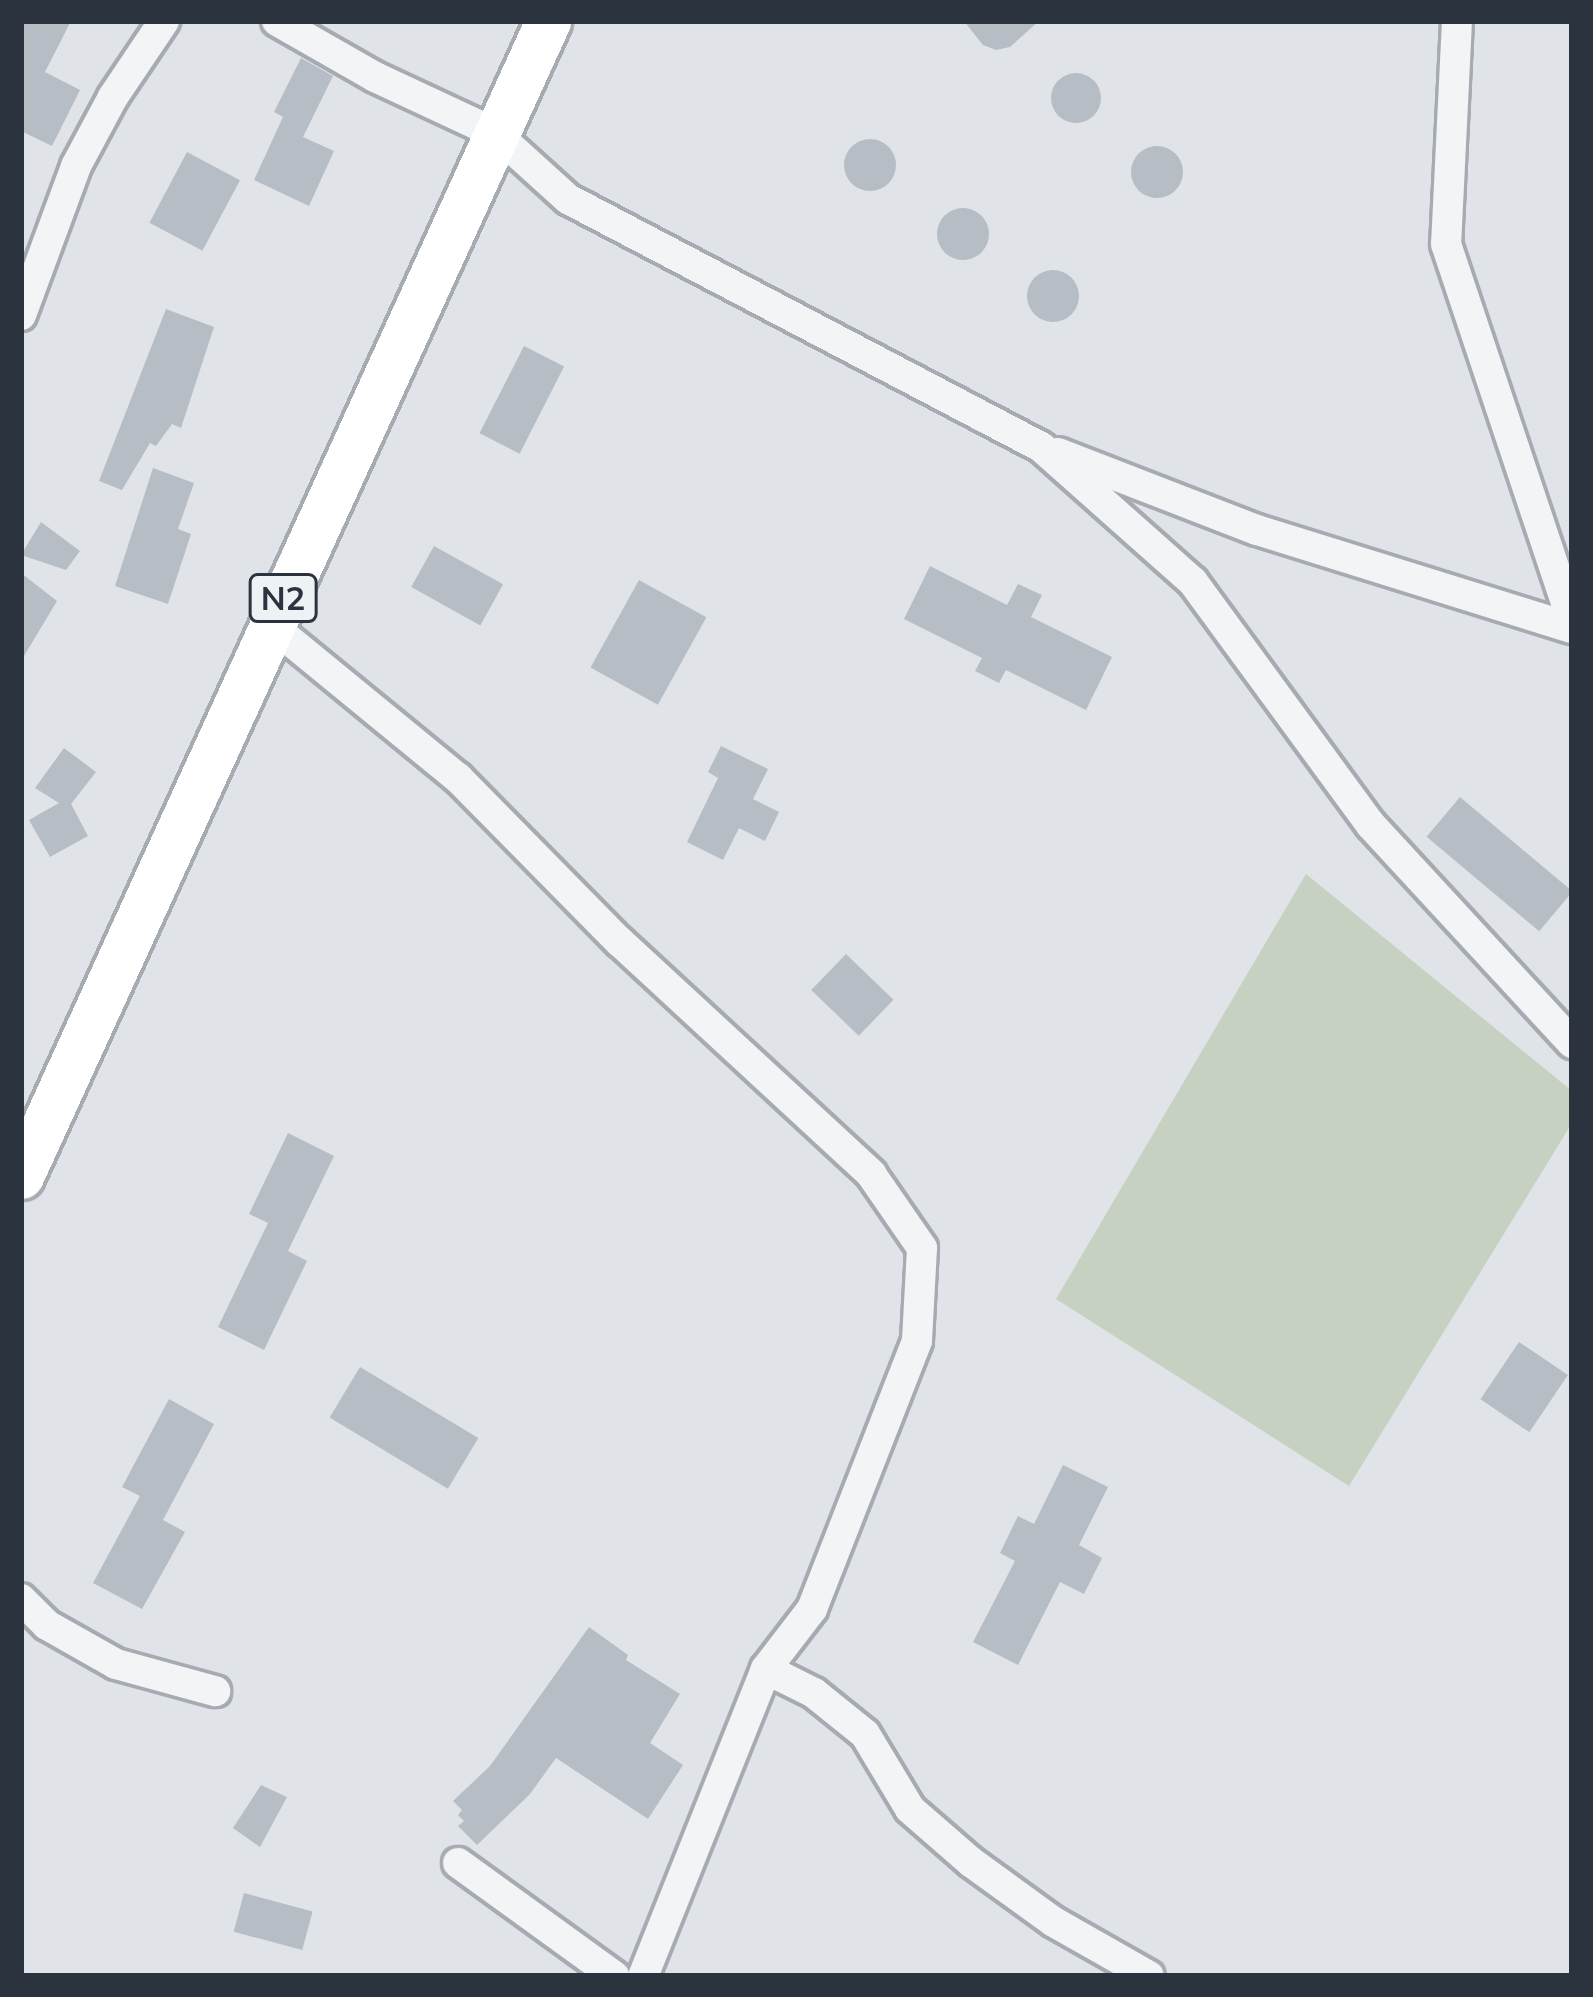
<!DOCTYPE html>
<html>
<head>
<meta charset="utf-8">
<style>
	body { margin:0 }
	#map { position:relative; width:1593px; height:1997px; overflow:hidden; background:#e0e4e8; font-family:Mulish,sans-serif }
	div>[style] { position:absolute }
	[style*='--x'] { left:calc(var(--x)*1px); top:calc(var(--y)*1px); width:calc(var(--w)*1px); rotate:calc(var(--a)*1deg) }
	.green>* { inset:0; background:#c7d1c1 }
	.building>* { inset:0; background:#b7bdc4; transform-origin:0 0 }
	.round { border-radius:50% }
	.roads { filter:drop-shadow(3px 0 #a6abb2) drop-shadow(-3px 0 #a6abb2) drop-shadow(0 3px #a6abb2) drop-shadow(0 -3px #a6abb2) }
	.minor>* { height:30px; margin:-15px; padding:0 15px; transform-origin:15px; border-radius:15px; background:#f2f4f6 }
	.highway>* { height:45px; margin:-22.5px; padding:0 22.5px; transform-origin:22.5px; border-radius:22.5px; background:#fff }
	span { translate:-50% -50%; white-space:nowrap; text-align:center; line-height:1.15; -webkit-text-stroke:12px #eff2f5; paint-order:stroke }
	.shield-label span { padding:3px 9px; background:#eff2f5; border:3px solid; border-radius:9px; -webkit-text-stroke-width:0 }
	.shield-label { font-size:33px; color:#2a333e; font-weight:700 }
	.frame { position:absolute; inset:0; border:24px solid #2a333e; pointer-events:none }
</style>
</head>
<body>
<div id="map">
	<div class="green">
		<i style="clip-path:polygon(1306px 874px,1572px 1091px,1572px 1123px,1349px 1486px,1056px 1299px)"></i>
	</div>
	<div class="building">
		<i style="clip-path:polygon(21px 21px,71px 21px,45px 72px,80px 90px,52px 146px,21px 131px)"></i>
		<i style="clip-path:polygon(964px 21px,1039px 21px,1010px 47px,996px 50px,983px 45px)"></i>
		<i style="clip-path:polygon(301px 58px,333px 76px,303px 137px,334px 151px,309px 206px,254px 180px,283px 117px,274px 112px)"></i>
		<i class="round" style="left:1051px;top:73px;width:50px;height:50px"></i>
		<i class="round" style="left:844px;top:139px;width:52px;height:52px"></i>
		<i class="round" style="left:1131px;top:146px;width:52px;height:52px"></i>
		<i style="left:187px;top:152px;width:60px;height:80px;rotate:28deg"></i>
		<i class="round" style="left:937px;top:208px;width:52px;height:52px"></i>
		<i class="round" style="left:1027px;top:270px;width:52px;height:52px"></i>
		<i style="clip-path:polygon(166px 309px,214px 327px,181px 428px,172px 424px,156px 446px,150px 443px,122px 490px,99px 481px)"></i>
		<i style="left:524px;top:346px;width:45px;height:98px;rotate:27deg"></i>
		<i style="clip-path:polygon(153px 468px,194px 483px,178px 529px,191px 534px,168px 604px,115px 586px)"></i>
		<i style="clip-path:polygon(41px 522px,80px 551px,66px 570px,21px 555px)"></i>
		<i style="left:434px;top:546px;width:79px;height:47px;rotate:29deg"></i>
		<i style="clip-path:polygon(930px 566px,1007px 605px,1018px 584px,1042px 595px,1031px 617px,1112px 657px,1086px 710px,1006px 670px,999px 683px,975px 671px,982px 658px,904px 619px)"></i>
		<i style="clip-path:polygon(21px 573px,57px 601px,21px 661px)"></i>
		<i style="left:639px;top:580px;width:77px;height:100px;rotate:29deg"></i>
		<i style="clip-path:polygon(721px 746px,768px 769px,753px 799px,779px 812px,765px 841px,739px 828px,723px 860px,687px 842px,718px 778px,708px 772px)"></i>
		<i style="clip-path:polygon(64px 748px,96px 772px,71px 804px,88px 836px,50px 857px,29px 820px,59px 803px,35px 788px)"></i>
		<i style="left:1460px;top:797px;width:147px;height:52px;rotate:40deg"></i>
		<i style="left:846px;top:954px;width:66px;height:50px;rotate:44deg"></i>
		<i style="clip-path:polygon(288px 1133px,334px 1156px,288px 1251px,307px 1261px,264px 1350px,218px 1327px,268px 1223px,249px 1214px)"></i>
		<i style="left:1519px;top:1342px;width:59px;height:69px;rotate:34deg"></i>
		<i style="left:360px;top:1367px;width:138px;height:59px;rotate:31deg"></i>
		<i style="clip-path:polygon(169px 1399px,214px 1424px,163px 1520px,185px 1532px,142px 1609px,93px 1583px,140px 1496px,122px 1487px)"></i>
		<i style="clip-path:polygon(1063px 1465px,1108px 1487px,1079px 1545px,1102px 1558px,1084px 1594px,1060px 1582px,1018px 1665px,973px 1642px,1015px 1561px,1000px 1553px,1018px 1516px,1034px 1524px)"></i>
		<i style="clip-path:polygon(589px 1627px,628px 1655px,626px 1660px,680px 1694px,650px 1743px,683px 1765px,648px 1819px,556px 1758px,530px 1794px,477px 1845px,458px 1826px,464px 1821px,458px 1815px,462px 1810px,453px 1801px,490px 1766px)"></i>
		<i style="clip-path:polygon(261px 1785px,287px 1797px,260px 1847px,233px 1828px)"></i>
		<i style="left:244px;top:1893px;width:71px;height:40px;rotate:15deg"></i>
	</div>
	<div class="roads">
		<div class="minor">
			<i style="--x:277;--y:21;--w:113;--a:29.7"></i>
			<i style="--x:375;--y:77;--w:132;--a:25"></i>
			<i style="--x:495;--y:133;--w:98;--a:42.1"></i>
			<i style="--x:568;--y:199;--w:534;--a:27.67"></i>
			<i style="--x:1041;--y:447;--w:203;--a:41.6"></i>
			<i style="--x:1193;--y:582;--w:301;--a:53.8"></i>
			<i style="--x:1371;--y:825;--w:297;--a:47.3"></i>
			<i style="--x:1457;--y:21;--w:223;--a:92.8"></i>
			<i style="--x:1446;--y:244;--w:397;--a:71.5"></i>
			<i style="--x:21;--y:315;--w:159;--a:-69.7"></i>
			<i style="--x:76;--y:166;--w:78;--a:-61.8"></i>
			<i style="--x:113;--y:97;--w:92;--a:-56.1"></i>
			<i style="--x:1058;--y:453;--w:213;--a:21.2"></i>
			<i style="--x:1257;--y:530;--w:330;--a:17.3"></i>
			<i style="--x:271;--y:625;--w:242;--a:39.3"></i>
			<i style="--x:458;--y:778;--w:231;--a:45.4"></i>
			<i style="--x:620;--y:942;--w:342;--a:42.7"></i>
			<i style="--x:871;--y:1174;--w:90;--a:55.4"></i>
			<i style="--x:922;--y:1248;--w:93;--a:93.1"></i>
			<i style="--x:917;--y:1341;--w:288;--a:111.4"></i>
			<i style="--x:812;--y:1609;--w:76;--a:127.5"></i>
			<i style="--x:766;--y:1669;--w:331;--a:111.8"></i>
			<i style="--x:21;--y:1599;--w:37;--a:45"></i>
			<i style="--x:47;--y:1625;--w:79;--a:29.5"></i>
			<i style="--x:116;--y:1664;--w:103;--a:15.3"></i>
			<i style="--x:766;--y:1669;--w:54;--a:26.6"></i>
			<i style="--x:814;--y:1693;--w:65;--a:38.8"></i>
			<i style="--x:865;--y:1734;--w:87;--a:59"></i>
			<i style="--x:910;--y:1809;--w:81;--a:41"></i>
			<i style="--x:971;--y:1862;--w:102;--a:35.9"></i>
			<i style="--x:1054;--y:1922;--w:109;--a:29.6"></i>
			<i style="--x:458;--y:1863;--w:193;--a:35.9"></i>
		</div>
		<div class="highway">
			<i style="--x:21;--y:1176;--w:1270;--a:-65.47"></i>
		</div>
	</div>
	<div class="shield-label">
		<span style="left:283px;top:598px">N2</span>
	</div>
	<div class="frame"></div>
</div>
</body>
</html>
